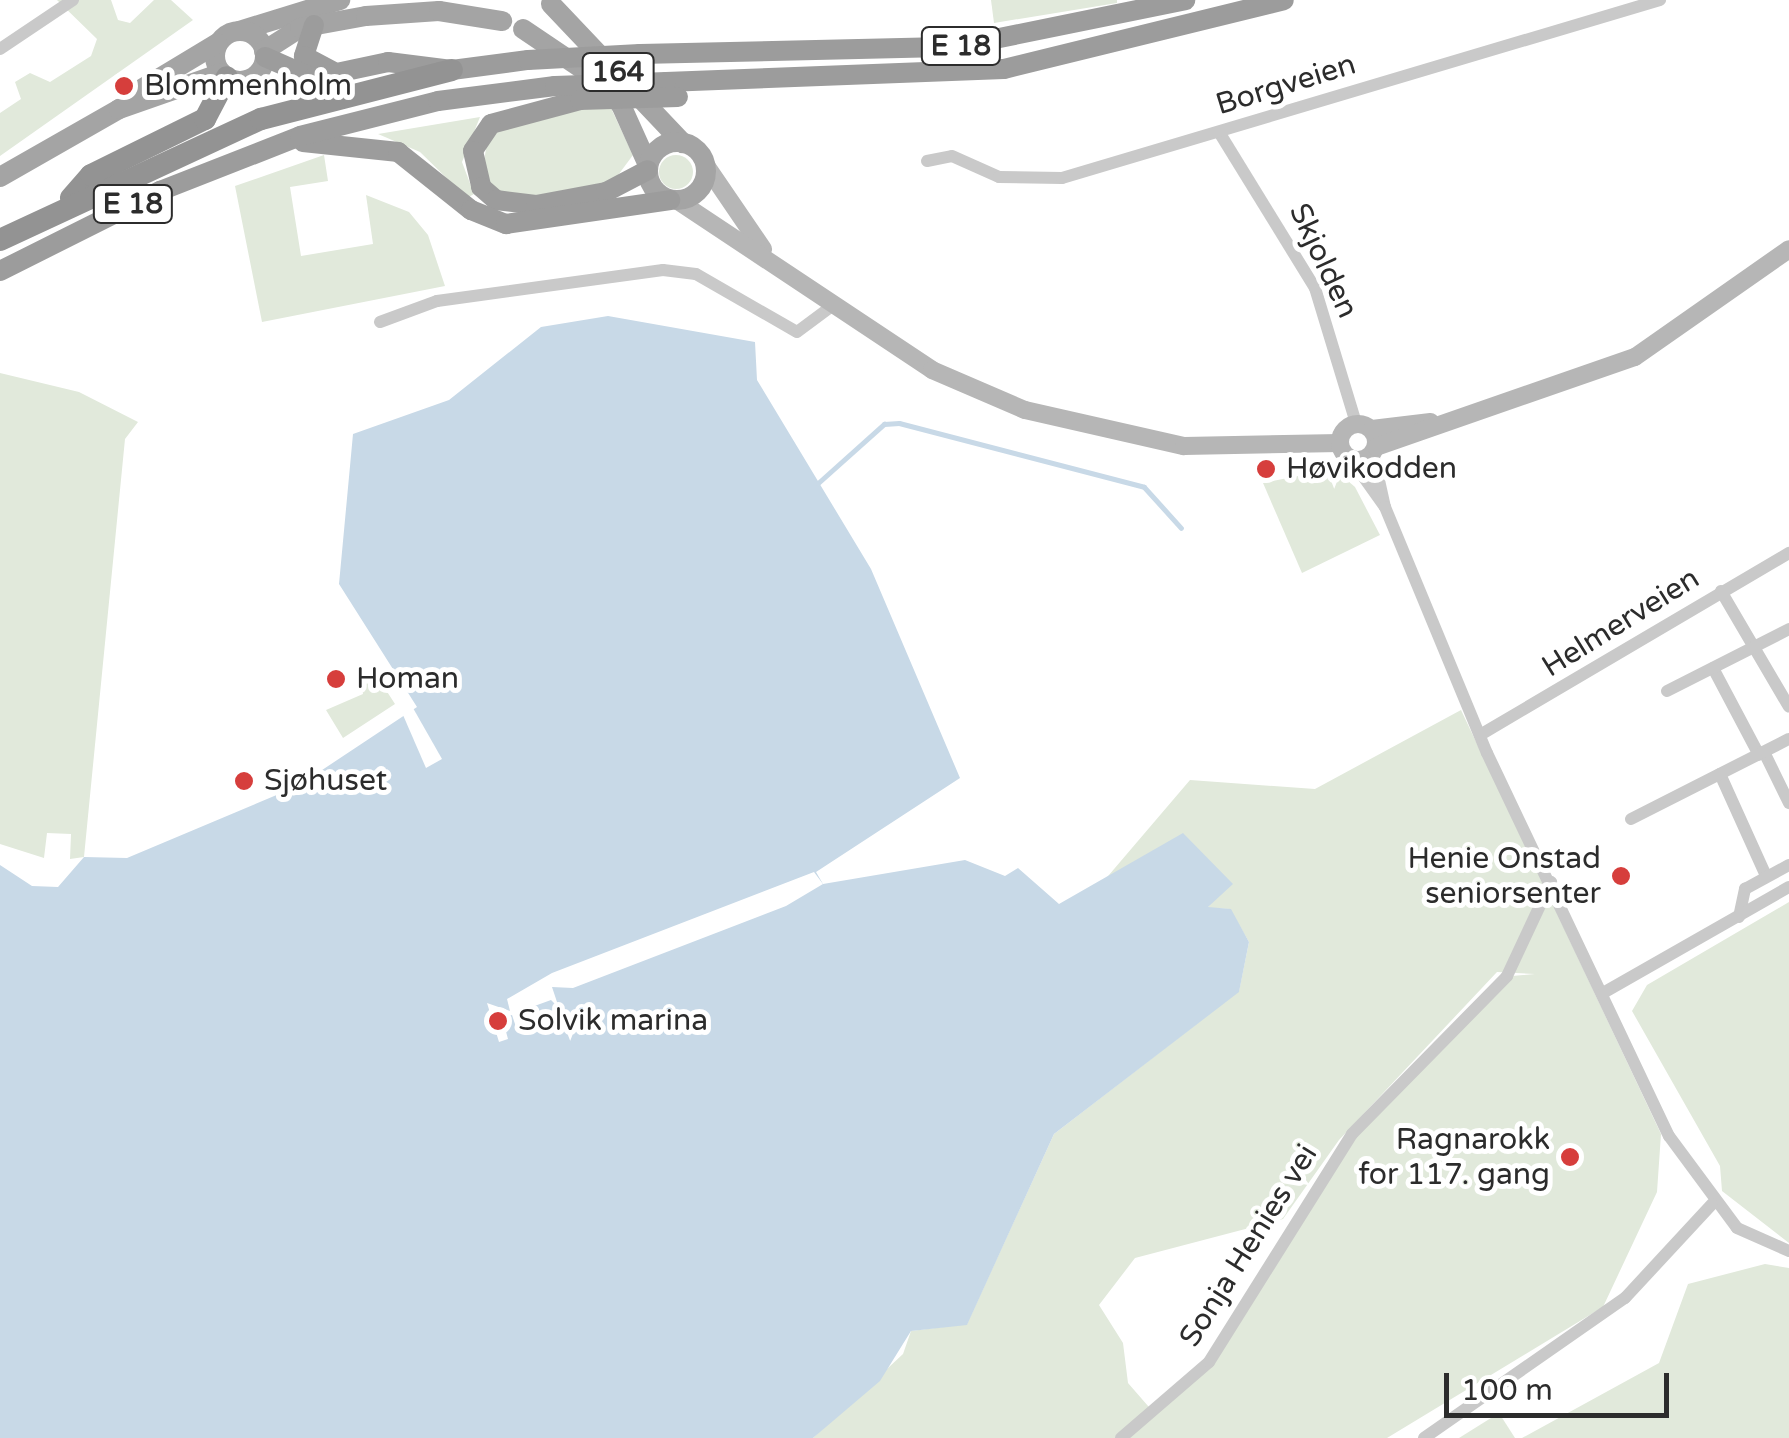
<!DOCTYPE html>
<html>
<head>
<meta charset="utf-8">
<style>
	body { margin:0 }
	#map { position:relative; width:1789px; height:1438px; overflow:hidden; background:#fff; font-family:"Varela Round",sans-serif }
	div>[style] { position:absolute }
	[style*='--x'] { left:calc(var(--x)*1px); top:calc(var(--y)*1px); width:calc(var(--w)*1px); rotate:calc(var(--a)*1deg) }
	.green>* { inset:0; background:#e1e9db }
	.round { border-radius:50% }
	.water>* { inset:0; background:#c8d9e7 }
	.pier>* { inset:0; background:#fff }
	.stream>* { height:5px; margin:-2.5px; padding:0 2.5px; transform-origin:2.5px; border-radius:2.5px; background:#c8d9e7 }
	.minor>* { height:12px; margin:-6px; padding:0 6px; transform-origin:6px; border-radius:6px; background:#c9c9c9 }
	.secondary>* { height:18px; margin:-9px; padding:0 9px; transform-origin:9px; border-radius:9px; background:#b6b6b6 }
	.secondary>.ring { margin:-9px; padding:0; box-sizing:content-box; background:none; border:18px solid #b6b6b6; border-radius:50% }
	.primary>* { height:20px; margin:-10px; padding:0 10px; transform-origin:10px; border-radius:10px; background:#a4a4a4 }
	.primary>.ring { margin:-10px; padding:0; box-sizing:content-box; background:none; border:20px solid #a4a4a4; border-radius:50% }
	.trunk>* { height:20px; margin:-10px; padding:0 10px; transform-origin:10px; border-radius:10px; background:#9c9c9c }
	.motorway>* { height:22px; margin:-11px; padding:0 11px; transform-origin:11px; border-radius:11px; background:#939393 }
	.trunk-bridge>* { height:20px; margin:-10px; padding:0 10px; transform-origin:10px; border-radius:10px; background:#9c9c9c }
	.dots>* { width:28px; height:28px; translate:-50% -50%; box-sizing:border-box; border:5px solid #fff; border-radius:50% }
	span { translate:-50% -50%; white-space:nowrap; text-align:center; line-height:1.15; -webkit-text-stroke:10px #fff; paint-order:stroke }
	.shield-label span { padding:2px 8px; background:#fff; border:2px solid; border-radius:8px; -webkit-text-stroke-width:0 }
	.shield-label { font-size:28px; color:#2c2c2c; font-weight:700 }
	.street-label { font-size:30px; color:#2c2c2c }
	.poi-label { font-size:30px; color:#2c2c2c }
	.left { translate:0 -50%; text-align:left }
	.right { translate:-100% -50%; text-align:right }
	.scale { position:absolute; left:1444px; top:1373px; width:225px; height:45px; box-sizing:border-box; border:5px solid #2c2c2c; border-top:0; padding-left:12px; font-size:30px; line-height:35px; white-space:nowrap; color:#2c2c2c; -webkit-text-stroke:8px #fff; paint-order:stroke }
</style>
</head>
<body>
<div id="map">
	<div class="green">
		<i style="clip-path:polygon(57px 0,111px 0,118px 20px,130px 23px,154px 0,171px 0,193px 20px,0 156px,0 113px,21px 99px,15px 82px,30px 73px,50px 82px,91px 56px,97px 39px)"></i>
		<i style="clip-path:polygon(991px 0,1117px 0,1117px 3px,994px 23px)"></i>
		<i style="clip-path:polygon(610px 106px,633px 155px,613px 182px,541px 198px,496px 191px,482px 173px,488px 137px,529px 117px)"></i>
		<i style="clip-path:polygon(480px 117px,462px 162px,474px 194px,467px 198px,420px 152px,378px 134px)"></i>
		<i style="clip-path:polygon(324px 155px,328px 181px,290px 187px,301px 256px,373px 244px,366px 195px,409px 212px,428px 235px,445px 286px,262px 322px,235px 186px)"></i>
		<i class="round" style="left:659px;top:155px;width:34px;height:34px"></i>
		<i style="clip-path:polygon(0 373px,79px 392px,138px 422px,125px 439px,84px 857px,70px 859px,71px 834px,47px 833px,44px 858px,0 844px)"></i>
		<i style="clip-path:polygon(1334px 469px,1355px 487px,1380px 535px,1302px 573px,1263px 483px)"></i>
		<i style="clip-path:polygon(373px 670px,395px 704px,343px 738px,326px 710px,363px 694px,360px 678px)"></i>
		<i style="clip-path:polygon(evenodd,1461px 710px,1661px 1134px,1657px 1192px,1603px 1307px,1387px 1438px,813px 1438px,903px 1354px,911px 1331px,967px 1324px,1054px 1134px,1239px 991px,1249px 942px,1230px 909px,1207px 908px,1222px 891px,1097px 889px,1190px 780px,1315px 789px,1461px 710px,1497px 972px,1535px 974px,1512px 976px,1339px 1150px,1213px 1364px,1155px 1414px,1128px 1383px,1123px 1343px,1099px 1305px,1135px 1258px,1283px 1219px,1339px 1140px,1497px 972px)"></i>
		<i style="clip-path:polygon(1789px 902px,1789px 1243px,1722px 1191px,1720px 1166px,1632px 1011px,1647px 985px)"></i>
		<i style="clip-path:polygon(1765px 1264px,1789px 1268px,1789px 1438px,1522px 1438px,1659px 1363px,1688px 1284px)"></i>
		<i style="clip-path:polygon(1499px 1413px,1515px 1438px,1459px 1438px)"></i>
	</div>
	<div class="water">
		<i style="clip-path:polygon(608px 316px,755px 342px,757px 380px,871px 569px,960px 778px,816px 872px,823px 884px,965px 860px,1005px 876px,1018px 868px,1059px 904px,1183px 833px,1233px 884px,1208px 907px,1231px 909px,1249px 942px,1239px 992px,1054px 1134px,967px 1325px,911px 1331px,880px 1381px,813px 1438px,0 1438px,0 865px,32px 886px,58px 887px,84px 857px,127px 858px,298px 786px,417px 707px,339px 584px,353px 434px,449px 400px,541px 327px)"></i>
	</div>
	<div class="pier">
		<i style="clip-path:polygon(413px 708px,442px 759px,426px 768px,403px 715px)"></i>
		<i style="clip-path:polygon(814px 872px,823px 884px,786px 906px,573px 988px,552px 987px,559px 1008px,551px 1000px,529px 1008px,534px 1024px,517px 1030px,512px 1015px,502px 1017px,508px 1039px,499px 1042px,487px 1003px,510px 1011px,507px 999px,552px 973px)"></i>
	</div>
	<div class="stream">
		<i style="--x:818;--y:483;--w:89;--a:-41.8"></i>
		<i style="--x:884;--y:424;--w:15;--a:-4"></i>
		<i style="--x:899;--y:423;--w:253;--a:14.6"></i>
		<i style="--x:1144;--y:487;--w:55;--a:47.9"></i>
	</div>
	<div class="minor">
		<i style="--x:0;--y:49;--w:88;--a:-33.9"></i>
		<i style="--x:1219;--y:132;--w:183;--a:58.4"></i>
		<i style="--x:1315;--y:288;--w:141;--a:73.1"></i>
		<i style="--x:927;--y:161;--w:25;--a:-11"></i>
		<i style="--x:952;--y:156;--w:51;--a:24.1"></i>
		<i style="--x:999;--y:177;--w:63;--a:0.9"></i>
		<i style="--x:1062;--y:178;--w:624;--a:-16.58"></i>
		<i style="--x:380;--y:322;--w:61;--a:-20.2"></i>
		<i style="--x:437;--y:301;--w:228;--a:-7.8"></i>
		<i style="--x:663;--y:270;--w:33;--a:7"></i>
		<i style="--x:696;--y:274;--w:116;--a:29.9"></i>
		<i style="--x:797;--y:332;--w:44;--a:-36.6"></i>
		<i style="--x:1373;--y:453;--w:55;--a:77.5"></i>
		<i style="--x:1350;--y:458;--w:60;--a:54.5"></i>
		<i style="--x:1385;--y:507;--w:266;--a:67.5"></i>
		<i style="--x:1487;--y:753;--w:424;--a:64.6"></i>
		<i style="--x:1669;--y:1136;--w:114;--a:53.5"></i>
		<i style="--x:1737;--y:1228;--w:57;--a:23.9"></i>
		<i style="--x:1721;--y:591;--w:134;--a:59.6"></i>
		<i style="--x:1713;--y:668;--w:98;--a:62.1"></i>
		<i style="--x:1667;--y:691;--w:137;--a:-26.9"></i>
		<i style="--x:1480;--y:735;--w:359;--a:-30.5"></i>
		<i style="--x:1764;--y:752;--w:57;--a:63.9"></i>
		<i style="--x:1720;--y:774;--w:112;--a:65.7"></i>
		<i style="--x:1631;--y:819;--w:177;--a:-26.9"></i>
		<i style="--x:1739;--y:917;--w:29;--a:-78"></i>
		<i style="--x:1745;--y:889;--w:50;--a:-28.6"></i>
		<i style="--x:1603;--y:993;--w:214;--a:-29.7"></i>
		<i style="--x:1121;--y:1438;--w:116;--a:-40.8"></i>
		<i style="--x:1209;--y:1362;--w:269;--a:-57.9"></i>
		<i style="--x:1352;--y:1134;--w:221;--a:-45.5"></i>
		<i style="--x:1507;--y:976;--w:104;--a:-64.9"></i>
		<i style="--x:1424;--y:1438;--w:245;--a:-34.9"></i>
		<i style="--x:1625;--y:1298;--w:128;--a:-47.2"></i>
	</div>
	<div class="secondary">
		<i style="--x:705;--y:164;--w:103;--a:55.7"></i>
		<i style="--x:678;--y:201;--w:305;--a:33.6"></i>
		<i style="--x:932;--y:370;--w:101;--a:23.3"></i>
		<i style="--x:1025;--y:410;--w:163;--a:12.8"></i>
		<i style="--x:1184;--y:446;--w:156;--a:-1.1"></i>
		<i class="ring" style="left:1340px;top:424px;width:18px;height:18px"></i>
		<i style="--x:1372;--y:429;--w:59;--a:-6.8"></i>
		<i style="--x:1376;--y:447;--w:274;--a:-19.2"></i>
		<i style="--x:1635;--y:357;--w:188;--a:-35"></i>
	</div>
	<div class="primary">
		<i style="--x:551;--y:4;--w:192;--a:46.5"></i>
		<i style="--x:523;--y:29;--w:89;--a:34"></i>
		<i style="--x:597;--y:79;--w:35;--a:47"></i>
		<i style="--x:621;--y:105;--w:66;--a:65.8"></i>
		<i style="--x:239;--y:31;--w:106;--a:-17.1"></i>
		<i class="ring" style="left:215px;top:31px;width:30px;height:30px"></i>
		<i style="--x:264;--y:51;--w:43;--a:-32.6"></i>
		<i style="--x:300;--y:28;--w:67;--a:-10.3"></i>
		<i style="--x:366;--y:16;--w:73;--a:-3.9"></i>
		<i style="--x:439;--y:11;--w:64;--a:9"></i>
		<i style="--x:143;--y:88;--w:87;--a:-31"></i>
		<i class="ring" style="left:648px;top:142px;width:38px;height:38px"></i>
		<i style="--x:0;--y:177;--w:137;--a:-29.7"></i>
		<i style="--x:119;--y:109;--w:109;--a:-19.3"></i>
	</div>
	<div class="trunk">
		<i style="--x:314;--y:25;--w:33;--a:108"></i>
		<i style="--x:304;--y:56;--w:32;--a:28"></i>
		<i style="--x:640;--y:54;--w:315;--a:-1.3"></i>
		<i style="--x:955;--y:47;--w:235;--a:-11.5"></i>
		<i style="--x:265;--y:57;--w:52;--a:23.6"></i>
		<i style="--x:313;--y:78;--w:77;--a:-12"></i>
		<i style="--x:388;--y:62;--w:64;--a:7.1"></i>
		<i style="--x:452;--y:70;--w:77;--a:-7.5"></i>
		<i style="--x:666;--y:82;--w:338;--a:-2.2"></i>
		<i style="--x:1004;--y:69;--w:288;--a:-13.8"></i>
		<i style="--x:580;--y:100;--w:92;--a:164.9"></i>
		<i style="--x:491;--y:124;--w:32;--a:124"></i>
		<i style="--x:473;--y:151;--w:37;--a:77"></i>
		<i style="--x:481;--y:187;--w:20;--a:41"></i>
		<i style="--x:496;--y:200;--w:40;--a:7.1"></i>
		<i style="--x:536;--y:205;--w:71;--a:-10.5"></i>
		<i style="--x:606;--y:192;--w:47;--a:-27.6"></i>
		<i style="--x:303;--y:142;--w:96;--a:6"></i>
		<i style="--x:398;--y:152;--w:93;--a:38.5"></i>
		<i style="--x:471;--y:210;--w:38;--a:22"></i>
		<i style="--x:506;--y:224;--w:166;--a:-8.3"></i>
		<i style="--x:0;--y:271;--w:179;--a:-26.6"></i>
		<i style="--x:160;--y:191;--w:150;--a:-21.4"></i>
		<i style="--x:300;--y:136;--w:142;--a:-14.2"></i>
		<i style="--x:438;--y:101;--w:118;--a:-7.3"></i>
	</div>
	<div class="motorway">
		<i style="--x:71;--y:198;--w:30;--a:-49"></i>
		<i style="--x:91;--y:175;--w:127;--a:-26.2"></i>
		<i style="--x:205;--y:119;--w:47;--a:-62.4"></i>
		<i style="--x:0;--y:240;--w:288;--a:-24.9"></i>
		<i style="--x:261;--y:119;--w:197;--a:-14.4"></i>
	</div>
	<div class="trunk-bridge">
		<i style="--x:528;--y:60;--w:112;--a:-3.1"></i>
		<i style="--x:555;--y:86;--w:111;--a:-2.1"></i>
		<i style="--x:580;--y:100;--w:98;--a:-1.8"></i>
	</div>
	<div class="dots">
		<i style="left:124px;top:86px;background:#d63e3c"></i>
		<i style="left:1266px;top:469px;background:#d63e3c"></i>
		<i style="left:336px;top:679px;background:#d63e3c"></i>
		<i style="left:244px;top:781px;background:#d63e3c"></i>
		<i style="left:1621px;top:876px;background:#d63e3c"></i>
		<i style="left:498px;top:1021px;background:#d63e3c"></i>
		<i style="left:1570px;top:1157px;background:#d63e3c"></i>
	</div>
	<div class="shield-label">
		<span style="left:961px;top:46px">E 18</span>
		<span style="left:618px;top:72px">164</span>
		<span style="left:133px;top:204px">E 18</span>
	</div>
	<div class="street-label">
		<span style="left:1286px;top:85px;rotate:-17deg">Borgveien</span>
		<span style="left:1323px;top:261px;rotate:65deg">Skjolden</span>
		<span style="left:1621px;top:623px;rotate:-32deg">Helmerveien</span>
		<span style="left:1249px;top:1246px;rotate:-58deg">Sonja Henies vei</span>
	</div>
	<div class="poi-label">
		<span class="left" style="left:144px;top:86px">Blommenholm</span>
		<span class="left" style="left:1286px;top:469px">Høvikodden</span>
		<span class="left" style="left:356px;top:679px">Homan</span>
		<span class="left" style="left:264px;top:781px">Sjøhuset</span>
		<span class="right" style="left:1601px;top:876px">Henie Onstad<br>seniorsenter</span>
		<span class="left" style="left:518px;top:1021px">Solvik marina</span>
		<span class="right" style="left:1550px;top:1157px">Ragnarokk<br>for 117. gang</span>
	</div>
	<div class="scale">100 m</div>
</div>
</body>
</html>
